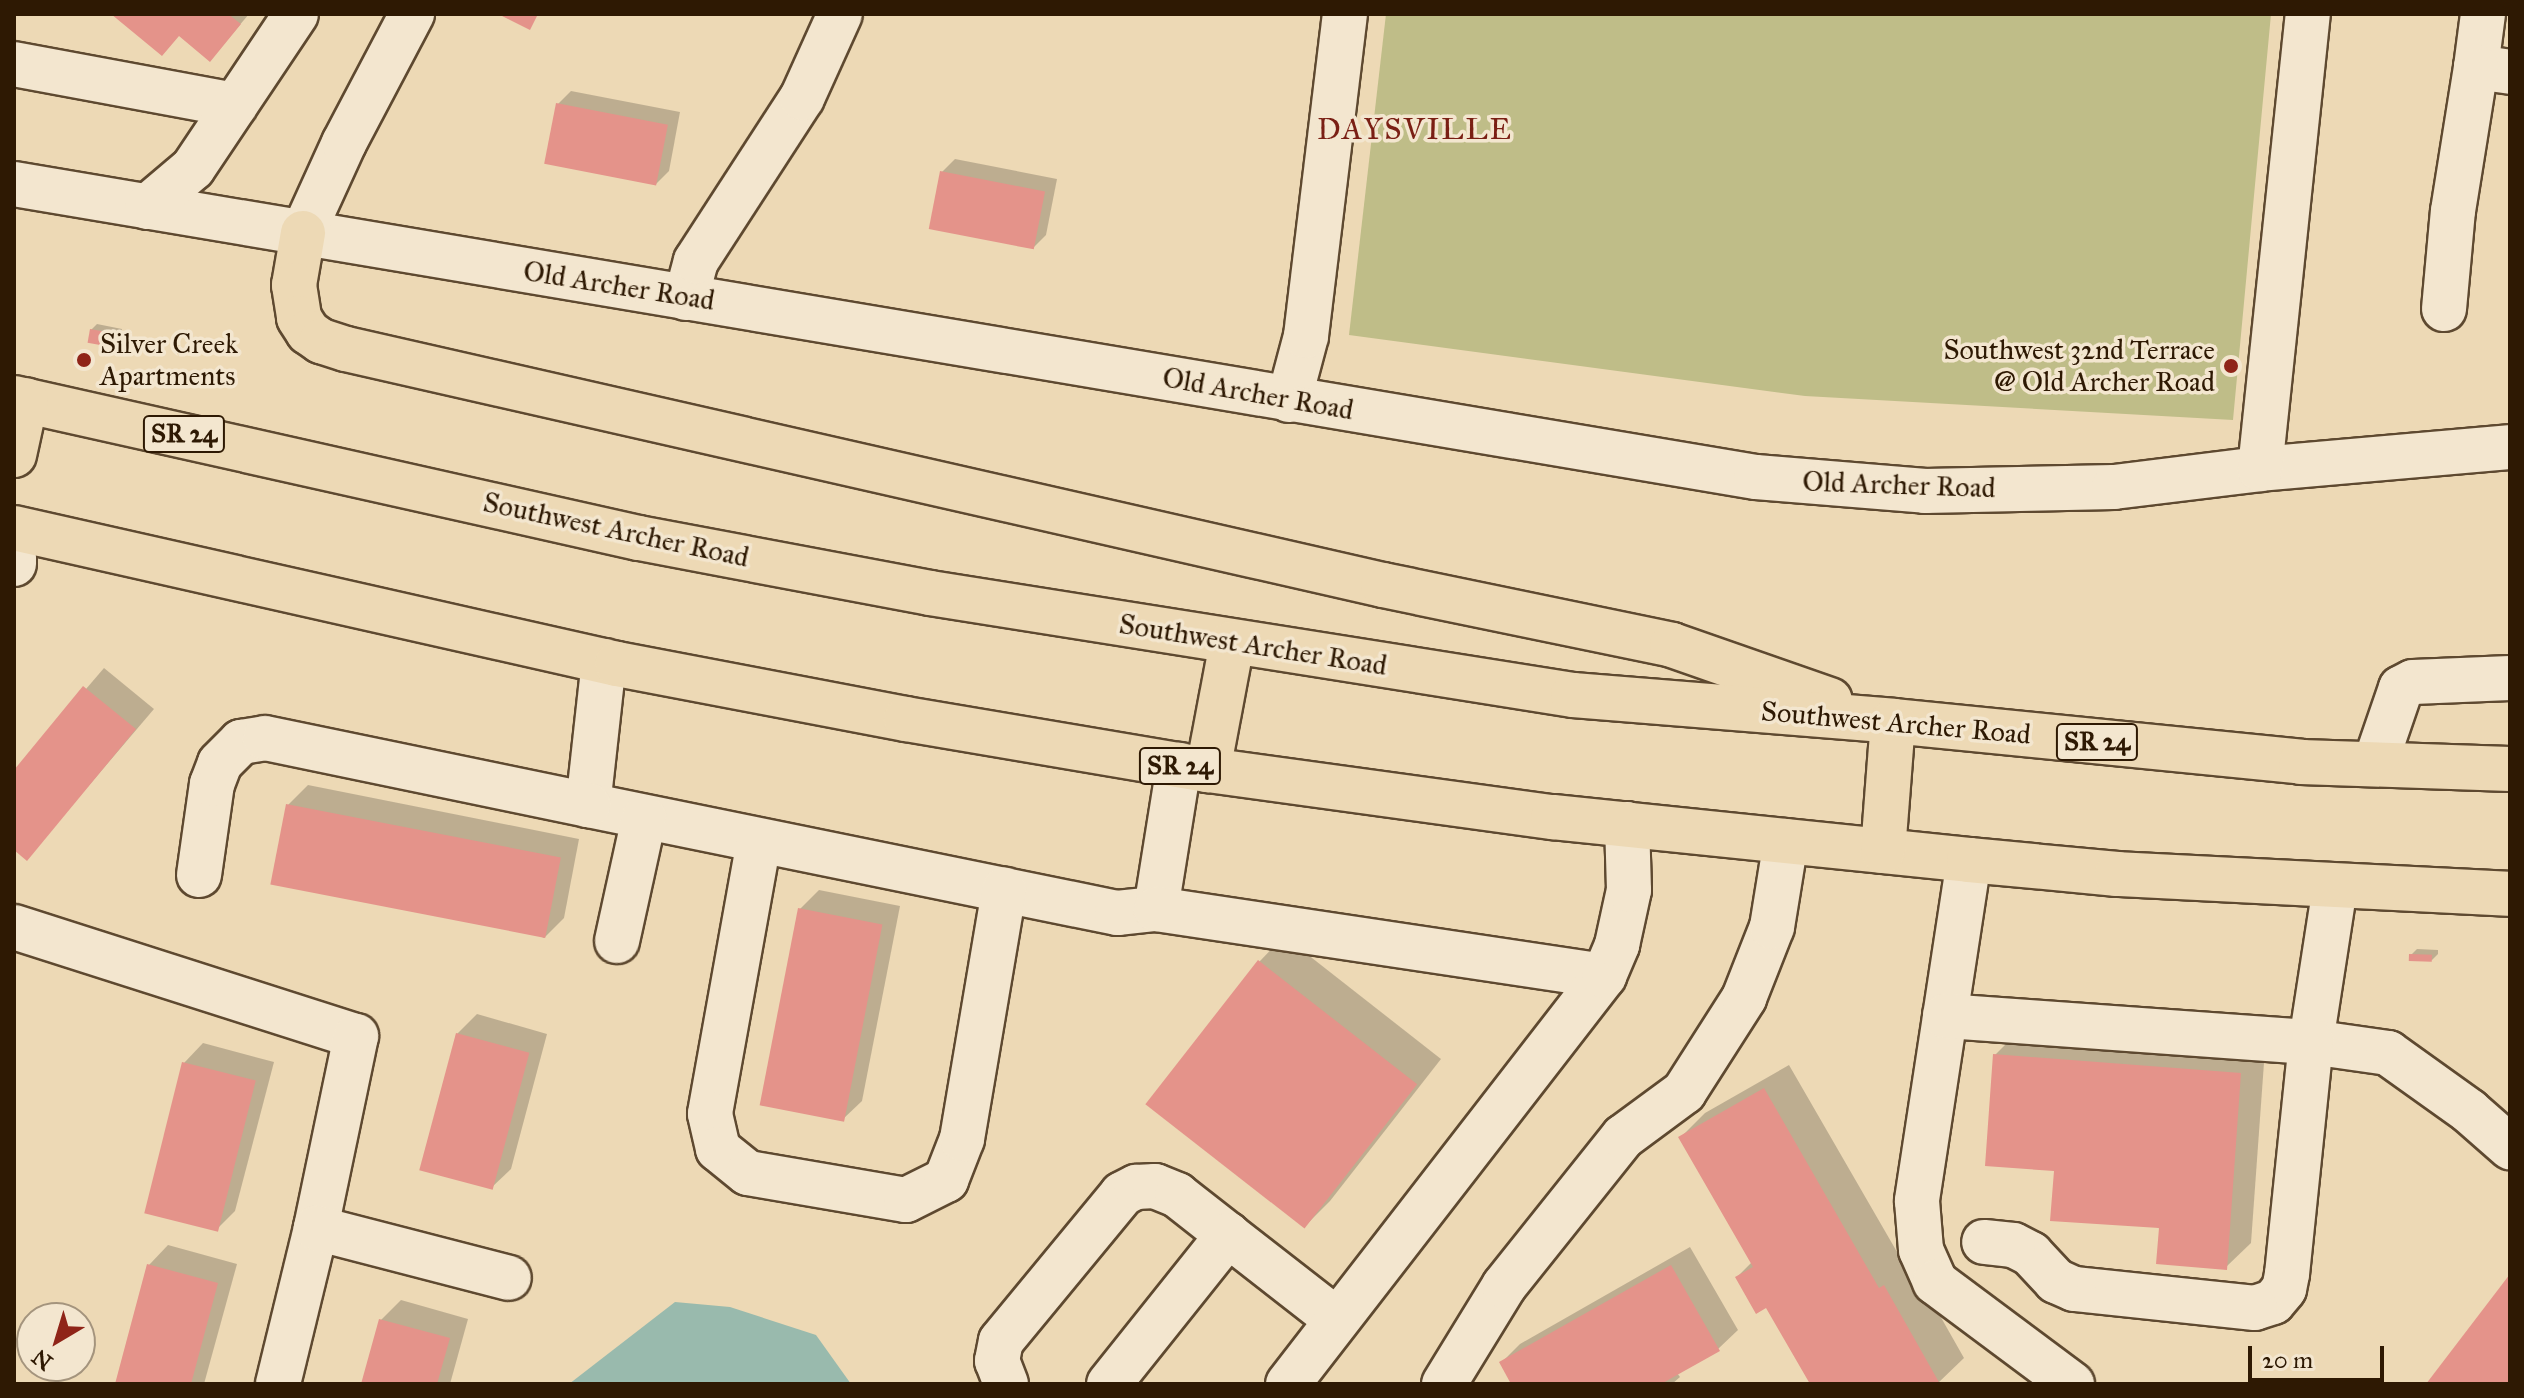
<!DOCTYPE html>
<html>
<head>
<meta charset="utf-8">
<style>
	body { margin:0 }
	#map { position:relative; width:2524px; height:1398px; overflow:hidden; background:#edd9b5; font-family:"IM FELL Great Primer",serif }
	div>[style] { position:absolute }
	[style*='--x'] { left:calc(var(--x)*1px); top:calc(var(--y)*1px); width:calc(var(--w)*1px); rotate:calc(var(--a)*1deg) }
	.green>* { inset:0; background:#bfbd88 }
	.water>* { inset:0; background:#99baad }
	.shadow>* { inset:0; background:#0003 }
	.building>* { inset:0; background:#e4938a; transform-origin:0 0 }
	.roads { filter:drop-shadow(2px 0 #5e4930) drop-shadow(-2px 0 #5e4930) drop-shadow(0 2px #5e4930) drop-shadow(0 -2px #5e4930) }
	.minor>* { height:44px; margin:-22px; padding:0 22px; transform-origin:22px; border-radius:22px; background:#f3e6cf }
	.major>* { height:44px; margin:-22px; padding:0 22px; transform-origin:22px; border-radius:22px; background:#edd9b5 }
	.dots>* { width:22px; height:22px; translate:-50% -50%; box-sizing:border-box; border:4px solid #f3e6cf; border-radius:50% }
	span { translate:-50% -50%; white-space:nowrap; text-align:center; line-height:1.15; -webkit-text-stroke:7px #f3e6cf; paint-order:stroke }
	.shield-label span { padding:2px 6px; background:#f3e6cf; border:2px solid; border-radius:6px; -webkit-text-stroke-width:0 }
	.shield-label { font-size:26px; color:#2e1903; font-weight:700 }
	.street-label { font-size:28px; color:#2e1903 }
	.poi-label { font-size:28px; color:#2e1903 }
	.left { translate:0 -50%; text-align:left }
	.right { translate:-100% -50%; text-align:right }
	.neighbourhood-label { font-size:30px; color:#7a1f14; letter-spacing:2px }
	.frame { position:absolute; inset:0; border:16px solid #2e1903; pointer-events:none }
	.north { position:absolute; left:16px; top:1302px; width:80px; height:80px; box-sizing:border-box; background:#f3e6cf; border:2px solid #a4947d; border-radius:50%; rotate:218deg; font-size:22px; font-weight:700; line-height:32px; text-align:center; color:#2e1903 }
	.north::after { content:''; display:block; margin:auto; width:28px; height:36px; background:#8f2418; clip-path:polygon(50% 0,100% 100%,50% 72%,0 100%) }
	.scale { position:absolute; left:2248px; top:1346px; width:136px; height:36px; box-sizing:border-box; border:4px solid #2e1903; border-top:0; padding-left:10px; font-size:24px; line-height:28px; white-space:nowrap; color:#2e1903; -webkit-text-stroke:6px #f3e6cf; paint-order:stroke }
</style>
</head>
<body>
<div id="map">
	<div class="green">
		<i style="clip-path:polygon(1386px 14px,2271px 14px,2233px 420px,1805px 396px,1349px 335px)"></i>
	</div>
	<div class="water">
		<i style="clip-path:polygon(675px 1302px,730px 1307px,816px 1335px,851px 1384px,569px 1384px)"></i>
	</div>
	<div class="shadow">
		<i style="clip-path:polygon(114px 14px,249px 14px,222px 46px)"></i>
		<i style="clip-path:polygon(571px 91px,680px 112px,669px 171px,656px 184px,558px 104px)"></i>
		<i style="clip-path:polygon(955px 159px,1057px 179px,1046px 235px,1033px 248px,942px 172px)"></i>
		<i style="clip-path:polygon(97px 324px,122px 329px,120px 340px,114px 346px,91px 330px)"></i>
		<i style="clip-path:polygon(104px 668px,154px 709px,27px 858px,14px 847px,14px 773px)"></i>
		<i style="clip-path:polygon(308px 785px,579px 839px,564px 918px,544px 938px,288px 805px)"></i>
		<i style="clip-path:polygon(819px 890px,900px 906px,862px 1101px,842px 1120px,800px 909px)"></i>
		<i style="clip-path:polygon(1284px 936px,1441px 1059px,1330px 1201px,1305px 1226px,1148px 1104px,1260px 961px)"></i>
		<i style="clip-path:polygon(2417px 949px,2438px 950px,2438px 954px,2432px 960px,2411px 955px)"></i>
		<i style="clip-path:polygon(477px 1014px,547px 1034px,511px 1169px,491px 1188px,457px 1034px)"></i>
		<i style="clip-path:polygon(2020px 1030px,2265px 1049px,2251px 1243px,2226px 1267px,2056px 1169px,1995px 1055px)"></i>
		<i style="clip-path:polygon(203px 1043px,274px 1062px,235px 1211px,216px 1230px,184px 1063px)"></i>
		<i style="clip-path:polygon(1789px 1065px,1904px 1264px,1909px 1261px,1964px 1358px,1937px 1384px,1812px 1384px,1766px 1305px,1737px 1277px,1752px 1262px,1680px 1138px,1705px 1113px)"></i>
		<i style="clip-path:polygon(168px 1245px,237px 1264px,204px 1384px,117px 1384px,149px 1265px)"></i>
		<i style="clip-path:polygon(1690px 1247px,1738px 1330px,1718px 1349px,1677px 1373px,1680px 1377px,1672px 1384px,1513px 1384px,1501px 1363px,1520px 1344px)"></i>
		<i style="clip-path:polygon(401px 1300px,468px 1319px,450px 1384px,364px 1384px,381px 1320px)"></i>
	</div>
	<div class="building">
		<i style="clip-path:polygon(111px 14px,228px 14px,241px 24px,210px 62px,179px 36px,162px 56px)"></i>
		<i style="clip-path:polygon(498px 14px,538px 14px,530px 30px)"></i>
		<i style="left:556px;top:103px;width:114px;height:62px;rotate:11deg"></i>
		<i style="left:940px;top:171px;width:107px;height:59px;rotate:11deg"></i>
		<i style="left:90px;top:329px;width:27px;height:14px;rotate:10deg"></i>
		<i style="clip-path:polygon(83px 686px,136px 729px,27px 861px,14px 850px,14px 770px)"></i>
		<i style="left:286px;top:804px;width:280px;height:82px;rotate:11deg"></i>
		<i style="left:798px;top:908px;width:86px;height:201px;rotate:11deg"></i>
		<i style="left:2409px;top:954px;width:23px;height:7px;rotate:2deg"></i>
		<i style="left:1258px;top:960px;width:202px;height:183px;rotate:38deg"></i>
		<i style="left:456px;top:1033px;width:76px;height:142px;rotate:15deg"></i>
		<i style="clip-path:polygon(1993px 1054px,2241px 1073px,2227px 1270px,2156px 1264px,2159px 1228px,2050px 1221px,2054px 1171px,1985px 1166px)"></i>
		<i style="left:182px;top:1062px;width:76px;height:156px;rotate:14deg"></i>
		<i style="clip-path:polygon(1764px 1088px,1879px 1288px,1884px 1285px,1940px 1384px,1810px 1384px,1766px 1308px,1756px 1314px,1735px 1277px,1753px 1267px,1678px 1137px)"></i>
		<i style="clip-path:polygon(147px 1264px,218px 1283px,191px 1384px,115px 1384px)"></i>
		<i style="clip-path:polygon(1671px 1265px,1720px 1351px,1661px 1384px,1511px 1384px,1499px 1362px)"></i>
		<i style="clip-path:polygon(2510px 1274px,2510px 1384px,2426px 1384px)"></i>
		<i style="clip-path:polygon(379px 1319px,450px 1338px,437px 1384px,361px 1384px)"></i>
	</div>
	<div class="roads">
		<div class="minor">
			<i style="--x:2483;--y:14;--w:53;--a:97.5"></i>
			<i style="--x:2476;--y:67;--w:34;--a:8"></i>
			<i style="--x:14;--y:64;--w:225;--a:10.5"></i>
			<i style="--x:14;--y:184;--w:1766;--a:9.55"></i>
			<i style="--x:1756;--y:477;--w:170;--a:4.7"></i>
			<i style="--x:1925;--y:491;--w:189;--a:-1.2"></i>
			<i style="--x:2114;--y:487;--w:147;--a:-7"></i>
			<i style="--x:2260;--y:469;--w:251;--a:-5"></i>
			<i style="--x:147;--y:207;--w:60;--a:-40.3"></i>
			<i style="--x:193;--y:168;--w:185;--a:-56.2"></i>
			<i style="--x:303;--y:233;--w:99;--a:-65.5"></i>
			<i style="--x:344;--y:143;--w:146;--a:-62.2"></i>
			<i style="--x:686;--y:298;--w:38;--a:-75"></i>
			<i style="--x:696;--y:261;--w:194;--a:-57"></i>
			<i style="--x:802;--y:98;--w:92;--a:-65.7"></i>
			<i style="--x:2444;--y:309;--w:98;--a:-84.8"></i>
			<i style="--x:2453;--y:211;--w:146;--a:-80.9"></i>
			<i style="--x:1289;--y:400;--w:66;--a:-75.1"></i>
			<i style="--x:1306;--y:336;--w:324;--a:-83.1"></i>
			<i style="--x:2260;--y:469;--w:458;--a:-84"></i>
			<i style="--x:14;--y:557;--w:7;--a:90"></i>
			<i style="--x:604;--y:661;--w:145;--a:96.3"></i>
			<i style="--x:588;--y:805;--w:540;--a:11.54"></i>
			<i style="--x:1117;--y:913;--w:39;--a:-6"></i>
			<i style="--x:1156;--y:909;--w:146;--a:-80.9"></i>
			<i style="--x:2375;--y:764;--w:80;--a:-71.1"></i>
			<i style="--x:2401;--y:688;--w:13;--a:-27"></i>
			<i style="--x:2413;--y:682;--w:97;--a:-2.4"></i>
			<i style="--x:759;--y:841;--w:277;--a:100.2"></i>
			<i style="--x:710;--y:1114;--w:36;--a:77"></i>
			<i style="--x:718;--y:1149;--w:38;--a:39"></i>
			<i style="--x:748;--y:1173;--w:160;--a:9.7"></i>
			<i style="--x:906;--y:1200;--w:45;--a:-26.6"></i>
			<i style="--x:946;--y:1180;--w:44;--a:-68.7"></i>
			<i style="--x:962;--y:1139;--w:253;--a:-80.4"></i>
			<i style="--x:1969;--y:860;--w:345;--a:98.7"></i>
			<i style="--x:1917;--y:1201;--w:49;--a:85.3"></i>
			<i style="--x:1921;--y:1250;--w:35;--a:66"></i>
			<i style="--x:1935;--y:1282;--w:171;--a:36.7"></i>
			<i style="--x:199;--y:875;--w:92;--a:-81.9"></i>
			<i style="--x:212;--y:784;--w:22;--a:-69"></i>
			<i style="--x:220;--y:763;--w:30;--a:-45"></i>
			<i style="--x:241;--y:742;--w:24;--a:-9"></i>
			<i style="--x:265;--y:738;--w:330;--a:11.7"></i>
			<i style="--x:2335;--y:887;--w:157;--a:98.8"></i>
			<i style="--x:2311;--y:1042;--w:78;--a:8.1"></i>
			<i style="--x:2388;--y:1053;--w:100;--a:35.6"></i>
			<i style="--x:2469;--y:1111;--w:55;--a:41.3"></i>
			<i style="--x:1156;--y:909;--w:453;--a:8.5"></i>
			<i style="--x:14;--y:927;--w:359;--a:17.7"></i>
			<i style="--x:356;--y:1036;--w:196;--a:101.8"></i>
			<i style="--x:316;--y:1228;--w:161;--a:103.7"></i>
			<i style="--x:617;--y:941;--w:126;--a:-77.6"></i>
			<i style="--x:1945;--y:1016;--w:367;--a:4.1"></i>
			<i style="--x:2311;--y:1042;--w:233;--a:95.9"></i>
			<i style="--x:2287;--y:1274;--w:15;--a:101"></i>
			<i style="--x:2284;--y:1289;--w:17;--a:130"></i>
			<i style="--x:2273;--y:1302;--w:19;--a:162"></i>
			<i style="--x:2255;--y:1308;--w:182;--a:-174"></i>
			<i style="--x:2074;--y:1289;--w:20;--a:-156"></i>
			<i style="--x:2056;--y:1281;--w:37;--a:-133"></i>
			<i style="--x:2031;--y:1254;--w:20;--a:-153"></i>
			<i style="--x:2013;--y:1245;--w:29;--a:-174"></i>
			<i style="--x:316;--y:1228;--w:199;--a:14.5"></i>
			<i style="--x:1006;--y:1384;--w:25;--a:-111"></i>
			<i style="--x:997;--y:1361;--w:20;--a:-79"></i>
			<i style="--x:1001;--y:1341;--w:190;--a:-50.5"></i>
			<i style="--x:1122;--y:1194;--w:16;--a:-27"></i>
			<i style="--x:1136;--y:1187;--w:19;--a:-3"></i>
			<i style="--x:1155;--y:1186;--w:24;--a:22"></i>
			<i style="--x:1177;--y:1195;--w:65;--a:38.1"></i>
			<i style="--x:1109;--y:1384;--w:191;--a:-51.4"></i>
			<i style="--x:1228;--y:1235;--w:138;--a:37.9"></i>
			<i style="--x:1288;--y:1384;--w:516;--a:-52.24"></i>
			<i style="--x:1604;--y:976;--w:34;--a:-67"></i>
			<i style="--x:1617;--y:945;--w:56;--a:-77.7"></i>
			<i style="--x:1629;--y:890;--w:66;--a:-91.7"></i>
			<i style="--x:1444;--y:1384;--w:115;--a:-58.5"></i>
			<i style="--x:1504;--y:1286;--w:191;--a:-51.4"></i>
			<i style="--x:1623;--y:1137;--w:76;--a:-36.4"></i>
			<i style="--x:1684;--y:1092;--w:112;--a:-57.4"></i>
			<i style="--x:1744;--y:998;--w:76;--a:-68.5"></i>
			<i style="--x:1772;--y:927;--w:87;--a:-80.8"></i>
		</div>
		<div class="major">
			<i style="--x:303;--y:233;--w:53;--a:99.8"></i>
			<i style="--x:294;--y:285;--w:33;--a:81"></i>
			<i style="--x:299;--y:318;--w:17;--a:57"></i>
			<i style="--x:308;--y:332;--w:16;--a:35"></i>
			<i style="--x:321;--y:341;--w:26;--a:18"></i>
			<i style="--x:346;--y:349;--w:1064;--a:12.82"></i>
			<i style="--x:1383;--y:585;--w:295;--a:11.7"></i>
			<i style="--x:1672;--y:645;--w:167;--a:19.2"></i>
			<i style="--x:14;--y:398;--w:640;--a:12.63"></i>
			<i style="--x:639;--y:538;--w:296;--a:10.7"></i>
			<i style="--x:930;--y:593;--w:651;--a:9.01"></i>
			<i style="--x:1573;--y:695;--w:321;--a:4.6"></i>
			<i style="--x:1893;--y:721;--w:410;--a:5.7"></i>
			<i style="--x:2301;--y:762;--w:209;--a:1.9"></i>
			<i style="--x:14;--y:455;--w:56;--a:-77.7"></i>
			<i style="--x:14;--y:528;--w:618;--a:12.71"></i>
			<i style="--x:617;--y:664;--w:294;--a:10.8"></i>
			<i style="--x:906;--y:719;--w:306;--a:9.6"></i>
			<i style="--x:1208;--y:770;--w:348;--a:7.8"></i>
			<i style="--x:1553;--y:817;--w:418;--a:5.9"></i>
			<i style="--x:1969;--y:860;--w:149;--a:5.4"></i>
			<i style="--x:2117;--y:874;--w:394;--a:2.9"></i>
			<i style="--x:1208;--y:770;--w:129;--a:-79.3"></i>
			<i style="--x:1883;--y:851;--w:130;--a:-85.6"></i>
		</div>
	</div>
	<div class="dots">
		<i style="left:84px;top:360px;background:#8f2418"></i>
		<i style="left:2231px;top:366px;background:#8f2418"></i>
	</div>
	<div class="shield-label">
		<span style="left:184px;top:434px">SR 24</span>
		<span style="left:2097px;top:742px">SR 24</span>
		<span style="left:1180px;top:766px">SR 24</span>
	</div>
	<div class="street-label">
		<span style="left:619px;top:286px;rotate:9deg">Old Archer Road</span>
		<span style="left:1258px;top:394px;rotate:10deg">Old Archer Road</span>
		<span style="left:1899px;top:485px;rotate:2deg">Old Archer Road</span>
		<span style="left:616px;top:530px;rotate:12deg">Southwest Archer Road</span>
		<span style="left:1253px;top:645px;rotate:9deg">Southwest Archer Road</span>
		<span style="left:1896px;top:723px;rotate:5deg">Southwest Archer Road</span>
	</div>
	<div class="poi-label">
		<span class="left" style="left:100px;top:360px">Silver Creek<br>Apartments</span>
		<span class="right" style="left:2215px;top:366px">Southwest 32nd Terrace<br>@ Old Archer Road</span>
	</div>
	<div class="neighbourhood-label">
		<span style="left:1415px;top:129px">DAYSVILLE</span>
	</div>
	<div class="frame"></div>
	<div class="north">N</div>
	<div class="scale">20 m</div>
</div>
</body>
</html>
